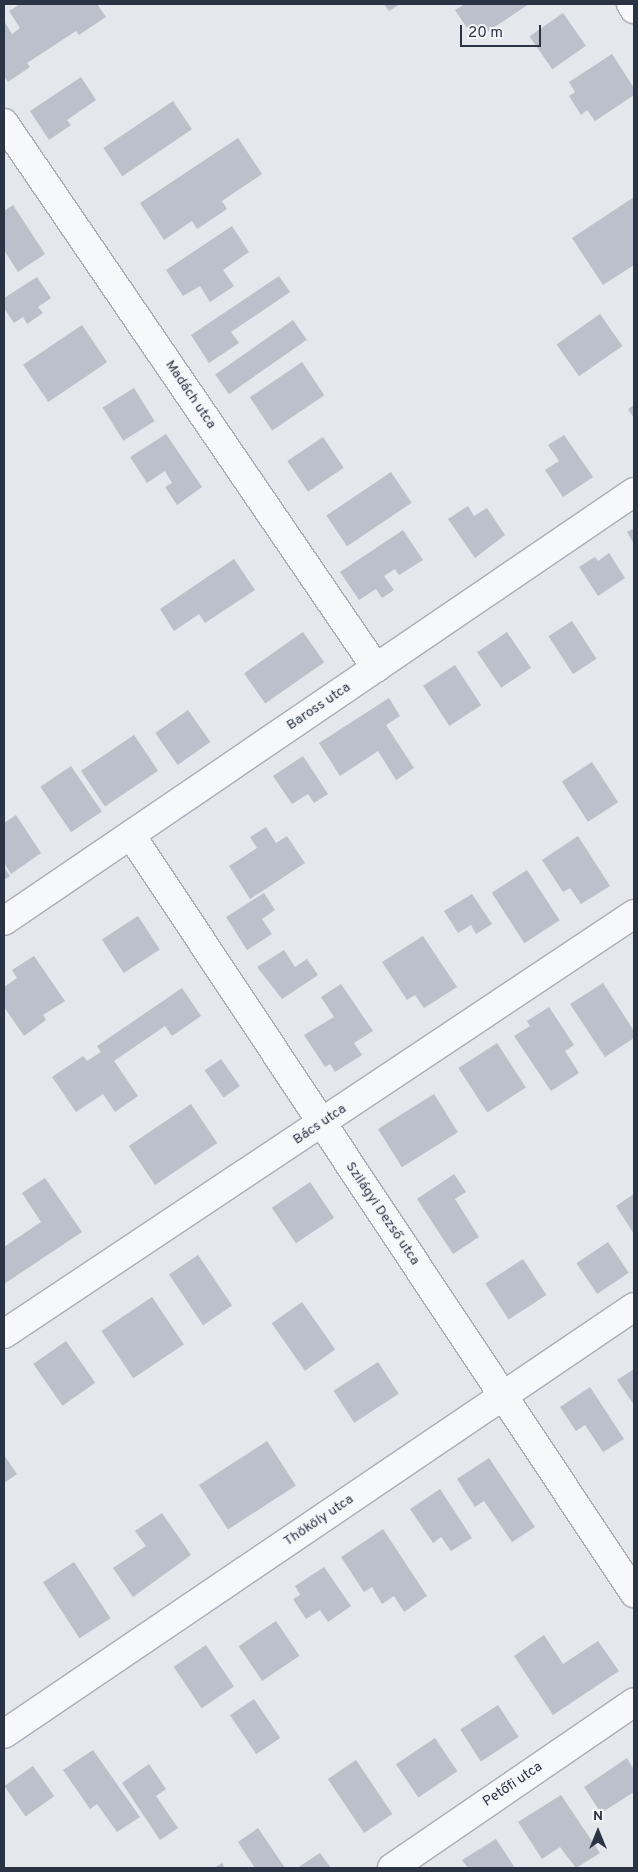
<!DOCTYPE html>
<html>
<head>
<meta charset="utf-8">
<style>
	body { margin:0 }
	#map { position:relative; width:638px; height:1872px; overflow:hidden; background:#e4e7ec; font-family:Overpass,sans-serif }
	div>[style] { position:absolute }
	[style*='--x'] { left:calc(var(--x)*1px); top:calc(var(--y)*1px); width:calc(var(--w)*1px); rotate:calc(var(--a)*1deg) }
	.building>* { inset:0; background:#bbc0ca; transform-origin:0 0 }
	.roads { filter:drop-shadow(1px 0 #a9aeb7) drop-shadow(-1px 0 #a9aeb7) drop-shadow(0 1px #a9aeb7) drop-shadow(0 -1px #a9aeb7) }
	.minor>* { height:28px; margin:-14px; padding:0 14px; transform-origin:14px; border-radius:14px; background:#f7f8fa }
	span { translate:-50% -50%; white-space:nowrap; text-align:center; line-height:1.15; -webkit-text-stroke:4px #f4f6f9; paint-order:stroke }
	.street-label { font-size:14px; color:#2b3445 }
	.frame { position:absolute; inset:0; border:5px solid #2b3445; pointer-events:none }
	.north { position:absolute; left:573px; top:1807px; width:50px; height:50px; -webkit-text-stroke:4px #f4f6f9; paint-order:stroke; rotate:0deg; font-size:14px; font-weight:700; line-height:20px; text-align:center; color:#2b3445 }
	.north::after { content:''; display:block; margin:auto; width:18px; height:22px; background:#2b3445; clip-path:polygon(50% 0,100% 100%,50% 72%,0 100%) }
	.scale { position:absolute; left:460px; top:25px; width:81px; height:22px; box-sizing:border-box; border:2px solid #2b3445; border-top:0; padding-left:6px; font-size:15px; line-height:18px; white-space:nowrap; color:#2b3445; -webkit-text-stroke:4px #f4f6f9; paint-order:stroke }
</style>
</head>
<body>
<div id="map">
	<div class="building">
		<i style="clip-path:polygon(20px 4px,97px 4px,106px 17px,79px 35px,76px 31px,27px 63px,30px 67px,8px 82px,4px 76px,4px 21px,12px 34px,20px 28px,9px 11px)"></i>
		<i style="clip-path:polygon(384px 4px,400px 4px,389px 11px)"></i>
		<i style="clip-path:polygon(465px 4px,529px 4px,475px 40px,455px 10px)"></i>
		<i style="left:563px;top:13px;width:40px;height:41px;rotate:55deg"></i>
		<i style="clip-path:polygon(612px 54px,634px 88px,634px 95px,595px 121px,587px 110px,581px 115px,569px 96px,575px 92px,569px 82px)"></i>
		<i style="clip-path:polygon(81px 77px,96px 100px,67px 120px,71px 125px,49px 140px,30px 111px)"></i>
		<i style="left:173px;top:101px;width:34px;height:84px;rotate:56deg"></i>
		<i style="clip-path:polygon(238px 138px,262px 174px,222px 201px,227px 209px,197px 229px,192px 221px,164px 240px,140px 203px)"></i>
		<i style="clip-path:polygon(634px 197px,634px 265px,603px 285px,572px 238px)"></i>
		<i style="clip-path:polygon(13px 205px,45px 254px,18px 272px,4px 250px,4px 211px)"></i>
		<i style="clip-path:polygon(232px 226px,249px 252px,223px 270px,234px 286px,210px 302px,200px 286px,183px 296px,166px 270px)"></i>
		<i style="clip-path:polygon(279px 276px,290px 292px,231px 332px,239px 343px,209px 363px,191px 335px)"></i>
		<i style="clip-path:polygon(37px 277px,51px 298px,38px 307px,43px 313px,27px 324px,23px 317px,14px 323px,4px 308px,4px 298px)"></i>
		<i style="left:600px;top:314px;width:39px;height:53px;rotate:55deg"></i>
		<i style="left:293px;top:320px;width:24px;height:95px;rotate:55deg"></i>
		<i style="left:82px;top:325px;width:45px;height:71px;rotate:56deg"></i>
		<i style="left:302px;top:362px;width:40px;height:63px;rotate:56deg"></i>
		<i style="left:134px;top:388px;width:39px;height:37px;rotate:58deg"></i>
		<i style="clip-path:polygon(634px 405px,634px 418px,628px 409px)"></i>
		<i style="clip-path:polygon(166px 434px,202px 487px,177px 505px,165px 487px,172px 483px,165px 471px,147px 483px,130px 457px)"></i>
		<i style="clip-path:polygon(564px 435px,593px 477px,563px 497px,545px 470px,559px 461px,548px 445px)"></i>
		<i style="left:323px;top:437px;width:37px;height:43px;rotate:56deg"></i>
		<i style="left:391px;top:472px;width:37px;height:78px;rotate:56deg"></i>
		<i style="clip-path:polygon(468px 506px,474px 516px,487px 508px,505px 535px,475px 558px,448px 519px)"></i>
		<i style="clip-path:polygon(634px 528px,634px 544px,627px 532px)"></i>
		<i style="clip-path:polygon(403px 530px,423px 560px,399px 575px,395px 569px,384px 576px,394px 590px,382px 598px,376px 589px,359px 600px,340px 572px)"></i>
		<i style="clip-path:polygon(609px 553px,625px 578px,598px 596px,579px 567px,595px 557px,598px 561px)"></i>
		<i style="clip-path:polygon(234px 559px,255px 590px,205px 623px,199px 614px,174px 631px,160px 609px)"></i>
		<i style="left:572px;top:621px;width:45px;height:28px;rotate:57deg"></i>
		<i style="left:303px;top:632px;width:37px;height:72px;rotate:55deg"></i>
		<i style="left:507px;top:632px;width:43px;height:36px;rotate:56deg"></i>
		<i style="left:455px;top:665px;width:48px;height:38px;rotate:57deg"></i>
		<i style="clip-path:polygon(389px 698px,400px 716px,386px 725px,414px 768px,396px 780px,378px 751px,340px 776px,319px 743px)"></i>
		<i style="left:188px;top:710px;width:39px;height:40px;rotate:55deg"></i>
		<i style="left:134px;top:735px;width:43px;height:64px;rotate:56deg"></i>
		<i style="clip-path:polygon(303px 756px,328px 794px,314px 803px,308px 794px,292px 804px,273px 776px)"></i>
		<i style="left:592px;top:762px;width:48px;height:36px;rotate:57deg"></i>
		<i style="left:71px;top:766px;width:55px;height:37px;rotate:56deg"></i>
		<i style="clip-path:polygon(16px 815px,41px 853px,11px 874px,4px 863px,4px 823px)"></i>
		<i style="clip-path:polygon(266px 827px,276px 843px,287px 836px,305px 863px,250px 899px,229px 866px,257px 848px,250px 837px)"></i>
		<i style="clip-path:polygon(578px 836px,610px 886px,581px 904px,570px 888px,563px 892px,542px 860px)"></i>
		<i style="clip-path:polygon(4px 867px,10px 876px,4px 880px)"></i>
		<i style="left:527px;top:870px;width:60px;height:42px;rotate:57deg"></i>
		<i style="clip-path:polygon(264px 893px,275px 910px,262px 919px,272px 934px,247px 950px,226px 917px)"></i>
		<i style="clip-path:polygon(472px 894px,492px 924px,476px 934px,471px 925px,458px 933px,444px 911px)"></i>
		<i style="left:138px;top:916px;width:40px;height:43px;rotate:57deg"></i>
		<i style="clip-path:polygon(423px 936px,457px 987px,424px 1008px,415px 995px,407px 1000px,382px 962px)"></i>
		<i style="clip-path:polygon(284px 950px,295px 967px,307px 959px,318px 975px,282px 999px,257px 967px)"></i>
		<i style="clip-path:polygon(34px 956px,65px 1001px,43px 1015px,46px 1020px,24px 1036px,4px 1007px,4px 987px,17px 978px,12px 970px)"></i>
		<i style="clip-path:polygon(603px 983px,634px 1031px,634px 1038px,605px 1057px,570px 1004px)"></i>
		<i style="clip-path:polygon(341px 984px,373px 1031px,354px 1043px,362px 1055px,335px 1072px,330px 1064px,325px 1067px,304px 1035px,334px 1017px,321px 997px)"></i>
		<i style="clip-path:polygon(182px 988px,201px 1016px,172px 1036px,165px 1026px,114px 1061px,138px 1096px,115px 1112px,103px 1094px,76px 1112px,52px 1077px,83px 1056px,87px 1061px,101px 1052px,97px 1046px)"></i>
		<i style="clip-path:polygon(549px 1007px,574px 1045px,565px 1051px,579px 1073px,551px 1091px,514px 1036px,530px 1026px,527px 1021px)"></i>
		<i style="left:497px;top:1043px;width:53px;height:46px;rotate:57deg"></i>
		<i style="left:221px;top:1059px;width:33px;height:20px;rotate:55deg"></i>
		<i style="left:434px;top:1094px;width:45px;height:66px;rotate:58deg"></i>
		<i style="left:191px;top:1104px;width:47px;height:75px;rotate:56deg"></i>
		<i style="clip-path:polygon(454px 1174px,466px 1192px,455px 1199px,479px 1237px,453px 1254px,417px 1199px)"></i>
		<i style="clip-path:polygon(45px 1178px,82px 1232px,4px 1284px,4px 1247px,41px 1222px,22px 1193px)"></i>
		<i style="left:310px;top:1182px;width:43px;height:46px;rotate:56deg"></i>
		<i style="clip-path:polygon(634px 1194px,634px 1234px,616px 1206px)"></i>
		<i style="left:608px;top:1242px;width:37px;height:38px;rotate:56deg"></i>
		<i style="left:198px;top:1255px;width:61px;height:35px;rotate:56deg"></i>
		<i style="left:523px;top:1259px;width:43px;height:45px;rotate:57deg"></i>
		<i style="left:152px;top:1297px;width:57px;height:61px;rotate:56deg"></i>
		<i style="left:302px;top:1302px;width:58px;height:37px;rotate:55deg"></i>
		<i style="left:66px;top:1341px;width:51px;height:40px;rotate:55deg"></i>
		<i style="left:378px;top:1362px;width:38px;height:53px;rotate:57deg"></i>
		<i style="clip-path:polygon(634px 1369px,634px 1405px,617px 1380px)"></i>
		<i style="clip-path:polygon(590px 1387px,624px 1439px,603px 1452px,585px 1425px,576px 1431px,560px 1407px)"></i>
		<i style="left:267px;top:1441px;width:53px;height:81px;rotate:57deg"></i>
		<i style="clip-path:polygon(4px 1455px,17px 1474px,4px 1483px)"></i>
		<i style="clip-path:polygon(489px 1458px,535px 1527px,512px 1542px,484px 1501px,475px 1507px,457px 1479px)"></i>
		<i style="clip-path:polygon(440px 1489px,472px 1538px,451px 1551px,441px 1537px,433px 1543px,410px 1509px)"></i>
		<i style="clip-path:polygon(162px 1513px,191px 1555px,133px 1597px,113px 1568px,146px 1546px,135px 1531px)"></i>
		<i style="clip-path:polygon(383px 1529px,427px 1596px,404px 1612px,394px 1596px,382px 1604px,372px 1587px,364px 1592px,341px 1557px)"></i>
		<i style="left:74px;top:1562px;width:67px;height:37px;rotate:57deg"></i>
		<i style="clip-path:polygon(324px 1567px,351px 1606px,328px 1622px,320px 1610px,306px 1619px,293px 1599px,300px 1595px,295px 1586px)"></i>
		<i style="left:276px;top:1621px;width:42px;height:45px;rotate:56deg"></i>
		<i style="clip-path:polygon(544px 1635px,563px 1664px,598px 1641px,619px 1671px,553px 1715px,514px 1656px)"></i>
		<i style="left:206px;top:1645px;width:50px;height:39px;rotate:56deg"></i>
		<i style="left:254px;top:1699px;width:47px;height:29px;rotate:56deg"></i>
		<i style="left:498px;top:1705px;width:38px;height:45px;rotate:57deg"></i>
		<i style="left:435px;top:1738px;width:40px;height:47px;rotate:56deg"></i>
		<i style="clip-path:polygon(93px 1750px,140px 1817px,117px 1832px,97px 1804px,90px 1809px,63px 1770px)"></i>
		<i style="clip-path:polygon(627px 1758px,634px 1770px,634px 1792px,601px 1813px,584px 1787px)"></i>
		<i style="left:356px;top:1760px;width:65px;height:34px;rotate:56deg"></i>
		<i style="clip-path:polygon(149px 1764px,166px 1789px,156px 1796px,178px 1828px,160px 1840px,122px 1783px)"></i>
		<i style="left:33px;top:1766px;width:37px;height:35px;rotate:55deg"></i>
		<i style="clip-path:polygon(561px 1795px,600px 1853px,576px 1868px,560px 1847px,542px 1859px,518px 1822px)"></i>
		<i style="clip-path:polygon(258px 1828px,285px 1868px,255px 1868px,238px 1842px)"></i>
		<i style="clip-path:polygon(496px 1839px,515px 1868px,468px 1868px,462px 1860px)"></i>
		<i style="clip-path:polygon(320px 1853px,331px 1868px,297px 1868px)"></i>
		<i style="clip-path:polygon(222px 1863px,225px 1868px,214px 1868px)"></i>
	</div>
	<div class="roads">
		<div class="minor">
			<i style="--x:631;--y:4;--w:6;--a:59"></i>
			<i style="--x:4;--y:123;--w:660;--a:55.68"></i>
			<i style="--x:131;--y:835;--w:910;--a:56.43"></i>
			<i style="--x:4;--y:921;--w:762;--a:-34.25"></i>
			<i style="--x:4;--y:1334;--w:757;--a:-33.69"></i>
			<i style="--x:4;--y:1734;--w:761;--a:-34.13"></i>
			<i style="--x:392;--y:1868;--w:293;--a:-34.4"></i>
		</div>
	</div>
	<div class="street-label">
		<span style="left:190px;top:395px;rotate:56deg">Madách utca</span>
		<span style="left:319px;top:707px;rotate:-34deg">Baross utca</span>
		<span style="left:320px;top:1125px;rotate:-34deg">Bács utca</span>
		<span style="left:382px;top:1214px;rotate:56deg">Szilágyi Dezső utca</span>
		<span style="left:319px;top:1521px;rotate:-34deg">Thököly utca</span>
		<span style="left:513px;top:1785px;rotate:-34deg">Petőfi utca</span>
	</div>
	<div class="frame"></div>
	<div class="north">N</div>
	<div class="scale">20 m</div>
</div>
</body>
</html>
